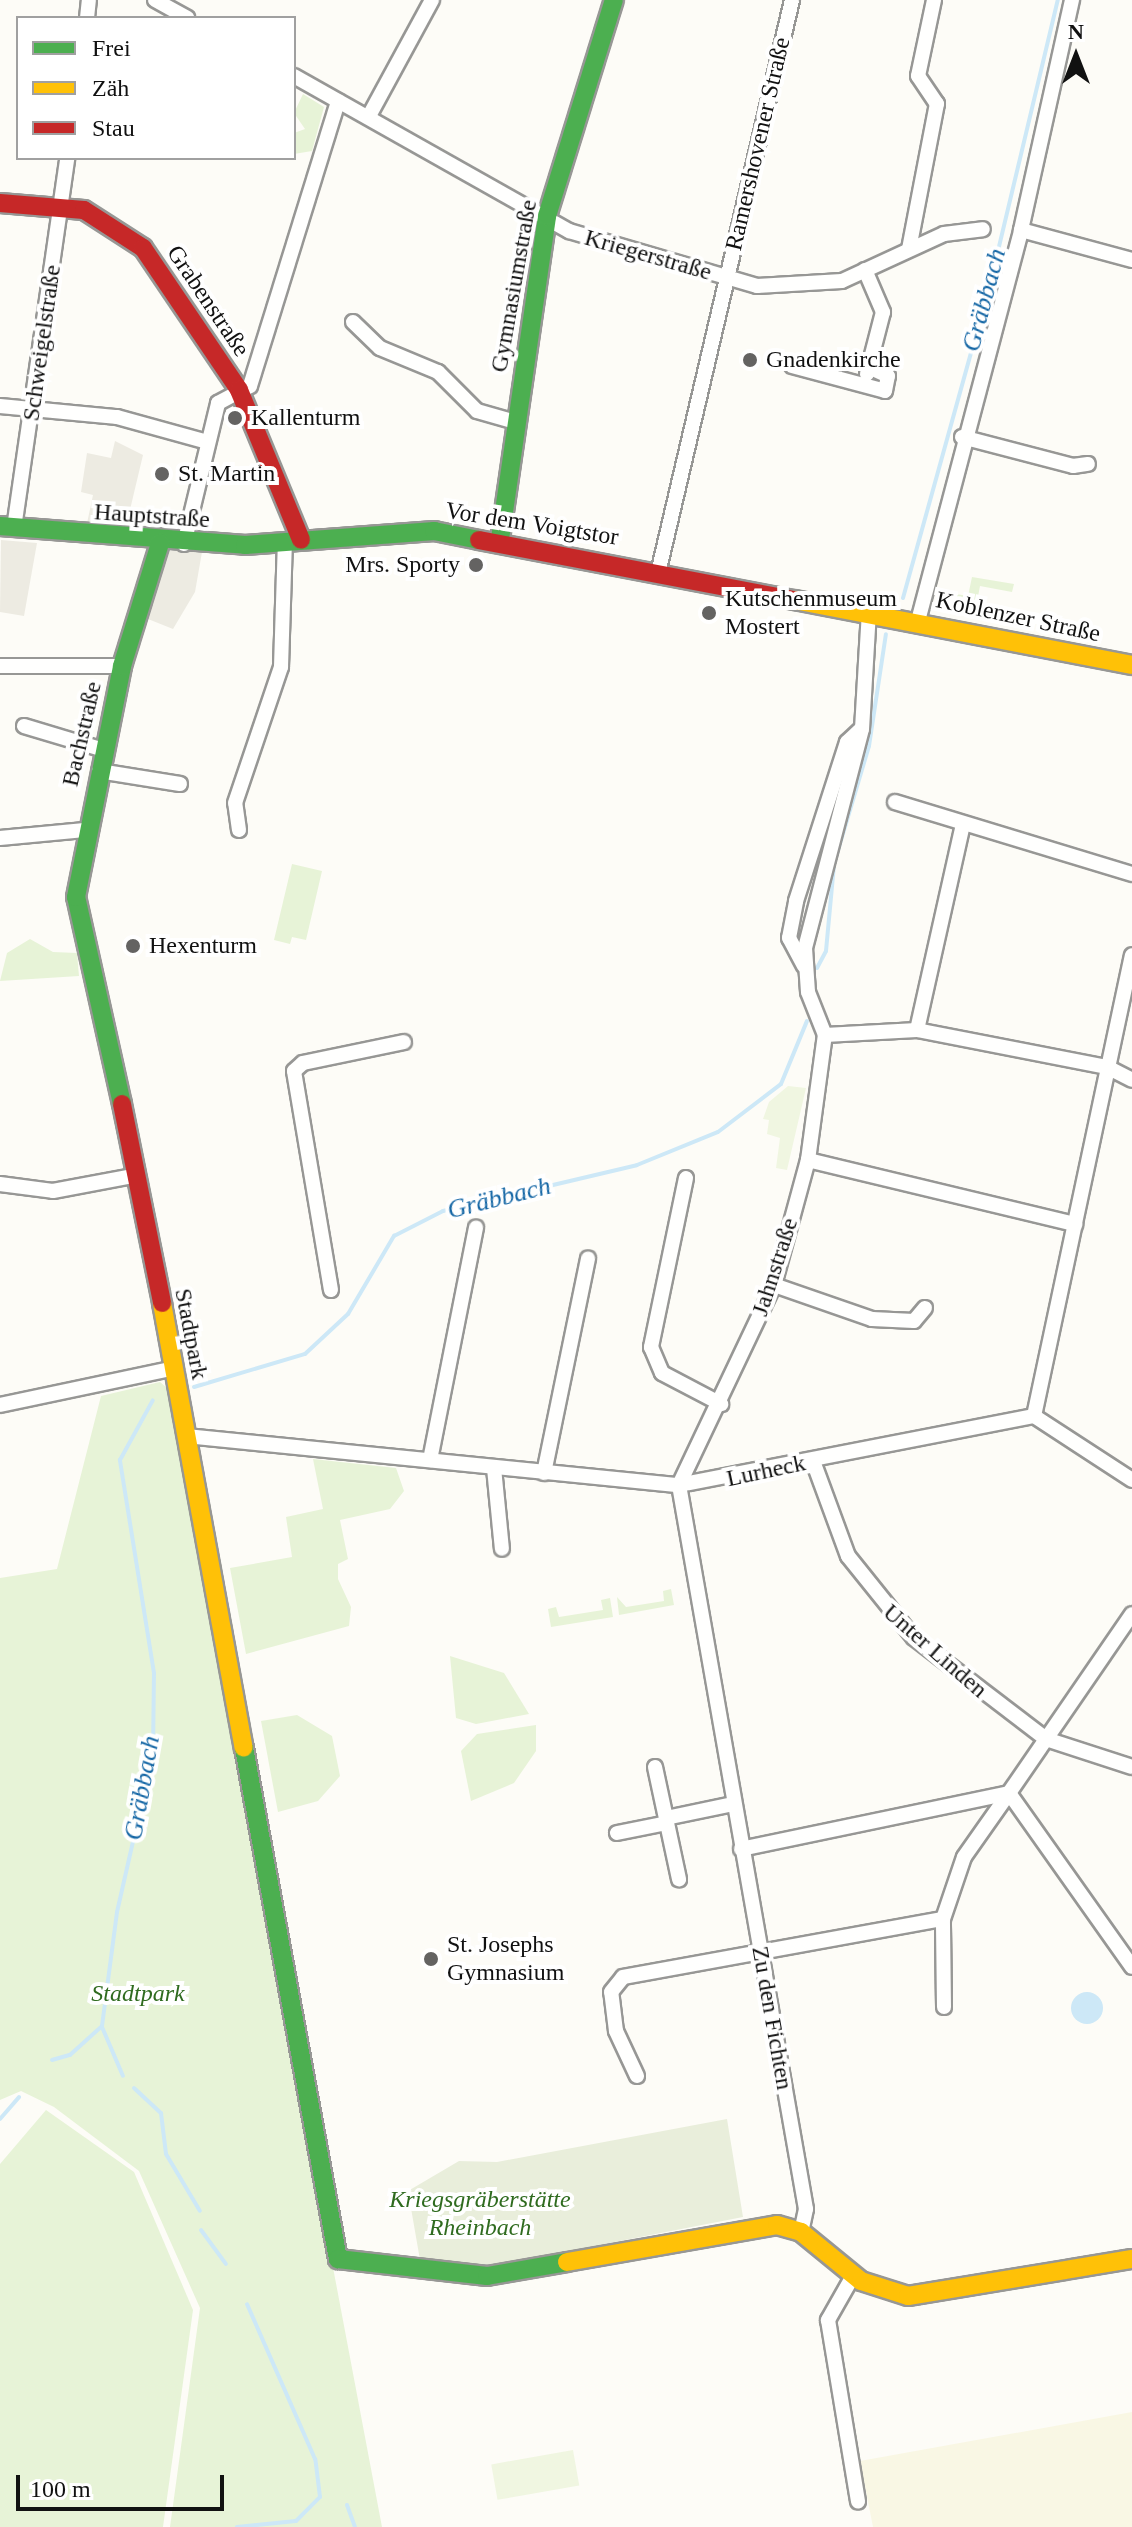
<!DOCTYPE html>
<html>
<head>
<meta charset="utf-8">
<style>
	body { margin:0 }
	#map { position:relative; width:1132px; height:2527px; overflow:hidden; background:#fdfcf7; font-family:"Times New Roman",serif }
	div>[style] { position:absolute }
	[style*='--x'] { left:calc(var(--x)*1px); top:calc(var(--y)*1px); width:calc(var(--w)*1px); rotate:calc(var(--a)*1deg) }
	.farmland>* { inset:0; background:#f9f7e4 }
	.green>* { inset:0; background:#e7f3d7 }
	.cemetery>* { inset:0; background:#e9eedb }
	.pitch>* { inset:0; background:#f0f6e1; transform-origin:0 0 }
	.plaza>* { inset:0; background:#edebe2 }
	.water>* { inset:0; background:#cde8f7 }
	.round { border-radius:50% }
	.stream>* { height:4px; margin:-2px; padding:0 2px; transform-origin:2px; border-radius:2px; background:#cde8f7 }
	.roads { filter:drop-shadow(2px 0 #979795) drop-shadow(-2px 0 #979795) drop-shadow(0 2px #979795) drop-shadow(0 -2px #979795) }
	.street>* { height:14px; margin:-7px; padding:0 7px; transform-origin:7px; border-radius:7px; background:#fffffe }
	.fast>* { height:18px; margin:-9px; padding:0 9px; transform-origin:9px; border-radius:9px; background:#4caf50 }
	.slow>* { height:18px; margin:-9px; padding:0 9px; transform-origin:9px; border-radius:9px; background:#ffc107 }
	.jam>* { height:18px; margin:-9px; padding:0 9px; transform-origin:9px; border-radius:9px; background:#c62828 }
	.dots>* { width:22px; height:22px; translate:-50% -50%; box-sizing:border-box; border:4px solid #fff; border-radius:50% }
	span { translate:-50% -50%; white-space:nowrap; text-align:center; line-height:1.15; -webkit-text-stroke:8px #fff; paint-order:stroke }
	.street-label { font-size:24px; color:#111 }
	.poi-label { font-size:24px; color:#111 }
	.left { translate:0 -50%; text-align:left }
	.right { translate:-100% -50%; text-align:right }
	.park-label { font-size:24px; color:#2f6b1f; font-style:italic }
	.water-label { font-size:26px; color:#1768a6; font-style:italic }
	.legend { position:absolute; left:16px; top:16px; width:280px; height:144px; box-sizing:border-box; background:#fff; border:2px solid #a0a0a0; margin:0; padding:10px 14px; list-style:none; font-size:24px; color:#111 }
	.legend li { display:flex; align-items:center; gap:16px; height:40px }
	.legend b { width:40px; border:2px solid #a0a0a0 }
	.north { position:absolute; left:1036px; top:16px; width:80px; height:80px; -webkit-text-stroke:6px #fff; paint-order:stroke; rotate:0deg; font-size:22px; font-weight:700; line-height:32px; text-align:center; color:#111 }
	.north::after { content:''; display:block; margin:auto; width:28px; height:36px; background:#111; clip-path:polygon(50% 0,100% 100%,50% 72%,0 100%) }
	.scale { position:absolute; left:16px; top:2475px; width:208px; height:36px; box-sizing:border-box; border:4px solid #111; border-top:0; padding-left:10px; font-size:24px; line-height:28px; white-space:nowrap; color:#111; -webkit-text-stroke:6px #fff; paint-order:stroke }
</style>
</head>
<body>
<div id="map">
	<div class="farmland">
		<i style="clip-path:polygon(1132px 2412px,1132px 2527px,873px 2527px,860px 2461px)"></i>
	</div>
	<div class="green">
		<i style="clip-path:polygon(303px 94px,324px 107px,312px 151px,294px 154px,294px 133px,305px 129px,294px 113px)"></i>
		<i style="clip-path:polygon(972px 577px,1014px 584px,1012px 592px,980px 586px,975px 612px,984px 621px,969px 617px,971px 605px,955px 601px,956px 594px,968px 596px)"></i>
		<i style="clip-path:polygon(292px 864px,322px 871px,306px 940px,292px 937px,290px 944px,274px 940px)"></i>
		<i style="clip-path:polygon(30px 939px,53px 952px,77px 953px,79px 976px,0 981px,7px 953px)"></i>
		<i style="clip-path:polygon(160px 1382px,167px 1388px,382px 2527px,170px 2527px,200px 2308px,139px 2171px,54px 2107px,21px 2091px,0 2100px,0 1578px,57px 1569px,101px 1396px)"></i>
		<i style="clip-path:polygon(313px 1459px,396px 1468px,404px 1491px,390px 1509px,340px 1520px,348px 1559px,338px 1564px,338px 1579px,351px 1607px,349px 1626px,246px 1654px,230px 1568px,292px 1557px,286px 1517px,323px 1509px)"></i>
		<i style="clip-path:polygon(671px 1589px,674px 1605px,619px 1615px,617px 1597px,626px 1607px,664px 1601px,663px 1591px)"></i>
		<i style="clip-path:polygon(610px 1598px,613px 1617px,551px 1627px,548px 1609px,556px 1607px,559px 1617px,603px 1610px,601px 1600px)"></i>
		<i style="clip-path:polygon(450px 1656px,504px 1673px,529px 1714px,476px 1724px,456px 1718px)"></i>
		<i style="clip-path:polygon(297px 1715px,332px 1736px,340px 1776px,318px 1801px,278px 1812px,261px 1721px)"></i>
		<i style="clip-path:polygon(536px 1725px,536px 1751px,514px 1783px,471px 1801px,461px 1751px,477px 1734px)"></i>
		<i style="clip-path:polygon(46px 2110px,134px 2172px,193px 2310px,163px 2527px,0 2527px,0 2164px)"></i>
	</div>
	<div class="cemetery">
		<i style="clip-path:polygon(727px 2119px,743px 2217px,481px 2268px,420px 2260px,408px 2191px,459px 2161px,497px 2162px)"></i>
	</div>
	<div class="pitch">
		<i style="clip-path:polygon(788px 1086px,806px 1088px,787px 1170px,776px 1168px,780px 1138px,767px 1134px,769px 1120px,763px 1119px,769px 1102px)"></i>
		<i style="left:573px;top:2450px;width:36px;height:83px;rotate:80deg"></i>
	</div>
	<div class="plaza">
		<i style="clip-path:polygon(115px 441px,143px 455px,129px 514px,161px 531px,173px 518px,184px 521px,179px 538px,86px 528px,93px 495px,81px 492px,87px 453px,111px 458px)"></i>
		<i style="clip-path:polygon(1px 540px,37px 543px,24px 616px,0 612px)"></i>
		<i style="clip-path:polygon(160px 550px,202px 552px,195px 592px,173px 629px,138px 615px)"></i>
	</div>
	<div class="water">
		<i class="round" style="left:1071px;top:1992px;width:32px;height:32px"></i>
	</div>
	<div class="stream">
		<i style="--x:903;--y:598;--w:334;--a:-74.5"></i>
		<i style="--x:992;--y:276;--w:284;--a:-76.6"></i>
		<i style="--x:817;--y:968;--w:19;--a:-62"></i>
		<i style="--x:826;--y:951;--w:87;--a:-84.7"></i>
		<i style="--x:834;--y:864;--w:123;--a:-73.5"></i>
		<i style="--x:869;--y:746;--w:113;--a:-81.4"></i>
		<i style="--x:194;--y:1387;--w:116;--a:-16.6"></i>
		<i style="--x:305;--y:1354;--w:59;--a:-42.9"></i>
		<i style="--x:348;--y:1314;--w:91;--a:-59.5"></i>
		<i style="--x:394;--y:1236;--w:55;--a:-27"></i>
		<i style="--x:443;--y:1211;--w:199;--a:-13.3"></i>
		<i style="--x:637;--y:1165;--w:87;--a:-22.2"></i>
		<i style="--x:718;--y:1132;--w:79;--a:-37.3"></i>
		<i style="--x:781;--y:1084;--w:68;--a:-67.6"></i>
		<i style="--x:102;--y:2027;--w:53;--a:66.8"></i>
		<i style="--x:52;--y:2060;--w:19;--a:-16"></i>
		<i style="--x:70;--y:2055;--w:43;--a:-42.2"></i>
		<i style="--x:102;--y:2026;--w:115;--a:-82.5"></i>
		<i style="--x:117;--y:1912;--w:163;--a:-77.2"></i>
		<i style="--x:153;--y:1753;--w:80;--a:-89.3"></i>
		<i style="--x:154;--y:1673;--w:216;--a:-99.1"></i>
		<i style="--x:120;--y:1460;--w:68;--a:-61.2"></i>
		<i style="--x:134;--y:2088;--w:37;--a:43"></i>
		<i style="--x:161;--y:2113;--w:41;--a:83"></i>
		<i style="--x:166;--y:2154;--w:66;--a:59.2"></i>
		<i style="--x:0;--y:2119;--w:29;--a:-49"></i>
		<i style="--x:201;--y:2230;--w:42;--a:53.7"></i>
		<i style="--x:347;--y:2505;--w:23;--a:70"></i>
		<i style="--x:237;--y:2527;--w:59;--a:-5.8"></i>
		<i style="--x:296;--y:2521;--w:34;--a:-45"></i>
		<i style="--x:320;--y:2497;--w:38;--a:-97"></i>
		<i style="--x:315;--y:2459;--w:169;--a:-113.7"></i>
	</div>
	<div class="roads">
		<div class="street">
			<i style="--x:155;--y:0;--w:37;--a:29"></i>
			<i style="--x:87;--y:18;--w:18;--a:-84"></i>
			<i style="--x:294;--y:76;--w:316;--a:29.4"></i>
			<i style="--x:569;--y:231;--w:196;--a:16.3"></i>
			<i style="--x:757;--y:286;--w:85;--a:-3.4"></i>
			<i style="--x:842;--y:281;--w:112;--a:-24.7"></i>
			<i style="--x:944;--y:234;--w:39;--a:-7"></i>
			<i style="--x:369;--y:116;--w:132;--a:-61.5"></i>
			<i style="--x:1021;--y:230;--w:115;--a:15.1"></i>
			<i style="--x:909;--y:249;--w:148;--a:-79.1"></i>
			<i style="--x:937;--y:104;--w:34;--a:-124"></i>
			<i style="--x:918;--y:76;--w:78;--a:-78.1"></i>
			<i style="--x:865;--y:270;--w:46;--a:66.8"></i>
			<i style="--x:883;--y:312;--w:64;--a:104.5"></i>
			<i style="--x:353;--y:322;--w:37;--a:44"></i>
			<i style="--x:380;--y:348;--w:63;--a:22.5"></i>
			<i style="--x:438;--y:372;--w:55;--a:45"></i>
			<i style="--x:477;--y:411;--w:41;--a:15.8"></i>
			<i style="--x:792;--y:366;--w:96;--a:15"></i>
			<i style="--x:885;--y:391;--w:15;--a:-79"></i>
			<i style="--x:888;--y:376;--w:21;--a:-155"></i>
			<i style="--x:0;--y:406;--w:118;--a:5.4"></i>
			<i style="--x:117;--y:417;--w:94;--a:15.4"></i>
			<i style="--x:962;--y:437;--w:115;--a:14.6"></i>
			<i style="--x:1073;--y:466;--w:15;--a:-8"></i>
			<i style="--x:14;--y:528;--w:374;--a:-81.8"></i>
			<i style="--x:184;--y:544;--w:145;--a:-76.4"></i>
			<i style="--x:218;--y:403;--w:36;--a:-28"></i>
			<i style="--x:250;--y:386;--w:298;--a:-72.8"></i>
			<i style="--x:659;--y:569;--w:584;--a:-76.84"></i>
			<i style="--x:918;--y:621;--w:404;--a:-75.2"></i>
			<i style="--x:1021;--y:230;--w:236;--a:-77.5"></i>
			<i style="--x:0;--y:666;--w:122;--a:0"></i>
			<i style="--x:24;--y:726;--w:84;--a:16.7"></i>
			<i style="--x:99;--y:771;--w:82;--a:9.1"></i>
			<i style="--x:895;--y:802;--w:248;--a:16.9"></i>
			<i style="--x:239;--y:830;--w:27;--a:-98"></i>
			<i style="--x:235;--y:803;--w:144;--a:-71.3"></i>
			<i style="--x:281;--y:667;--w:124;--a:-88.2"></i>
			<i style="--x:0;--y:838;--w:85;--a:-5.4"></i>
			<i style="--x:804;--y:966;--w:32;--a:-118"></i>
			<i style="--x:789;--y:938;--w:38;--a:-79"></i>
			<i style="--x:796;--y:901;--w:167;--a:-72.2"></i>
			<i style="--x:847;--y:742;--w:19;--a:-43"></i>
			<i style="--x:917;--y:1030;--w:210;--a:-77.4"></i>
			<i style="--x:825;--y:1035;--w:92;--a:-3.1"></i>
			<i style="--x:917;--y:1030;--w:194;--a:11"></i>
			<i style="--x:1107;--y:1067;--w:28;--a:27"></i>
			<i style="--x:808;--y:1160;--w:275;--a:13.5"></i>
			<i style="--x:686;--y:1178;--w:173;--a:101.7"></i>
			<i style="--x:651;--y:1347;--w:28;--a:67"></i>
			<i style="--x:662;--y:1373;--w:67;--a:27.7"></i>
			<i style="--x:0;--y:1184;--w:53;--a:7.5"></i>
			<i style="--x:53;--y:1191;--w:86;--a:-10.7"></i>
			<i style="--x:774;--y:1285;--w:104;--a:19.1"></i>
			<i style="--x:872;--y:1319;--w:42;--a:2.7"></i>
			<i style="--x:914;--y:1321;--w:17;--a:-50"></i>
			<i style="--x:331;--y:1290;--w:222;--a:-99.6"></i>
			<i style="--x:294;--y:1071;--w:12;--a:-42"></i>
			<i style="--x:303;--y:1063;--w:103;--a:-11.7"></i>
			<i style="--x:0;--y:1405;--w:175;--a:-11.9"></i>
			<i style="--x:1034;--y:1416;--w:471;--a:-78"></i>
			<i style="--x:1034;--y:1416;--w:117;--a:33.1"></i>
			<i style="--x:186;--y:1436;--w:495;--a:5.7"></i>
			<i style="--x:679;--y:1485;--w:362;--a:-11"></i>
			<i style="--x:430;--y:1460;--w:237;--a:-78.8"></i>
			<i style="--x:813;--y:1461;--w:101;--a:69.8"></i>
			<i style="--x:848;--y:1556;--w:105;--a:51.2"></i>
			<i style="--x:914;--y:1638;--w:166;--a:37.4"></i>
			<i style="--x:1046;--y:1739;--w:90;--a:18"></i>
			<i style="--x:494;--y:1468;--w:81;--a:84.4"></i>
			<i style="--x:544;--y:1473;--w:219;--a:-78.4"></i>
			<i style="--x:679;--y:1485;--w:221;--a:-64.6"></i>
			<i style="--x:774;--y:1285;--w:130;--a:-74.8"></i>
			<i style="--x:808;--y:1160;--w:126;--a:-82.3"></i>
			<i style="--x:825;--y:1035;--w:46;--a:-111.6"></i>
			<i style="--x:808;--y:992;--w:44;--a:-93.9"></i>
			<i style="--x:805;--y:948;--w:226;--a:-75.4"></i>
			<i style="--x:862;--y:729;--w:118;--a:-86.6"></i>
			<i style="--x:679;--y:1485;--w:735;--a:80.05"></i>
			<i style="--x:806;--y:2209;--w:24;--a:102"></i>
			<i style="--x:655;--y:1767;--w:115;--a:77.9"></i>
			<i style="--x:666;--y:1818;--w:68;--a:-11.8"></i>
			<i style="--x:617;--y:1833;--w:51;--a:-11.3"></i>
			<i style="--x:741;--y:1849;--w:274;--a:-11.8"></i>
			<i style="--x:1009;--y:1793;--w:217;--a:-55.5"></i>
			<i style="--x:944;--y:2007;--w:88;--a:-90.7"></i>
			<i style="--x:943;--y:1919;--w:65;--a:-71.3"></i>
			<i style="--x:964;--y:1857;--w:78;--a:-54.9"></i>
			<i style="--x:1009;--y:1793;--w:213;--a:54.7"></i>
			<i style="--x:637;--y:2076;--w:50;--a:-115"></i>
			<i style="--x:616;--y:2031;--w:39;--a:-97"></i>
			<i style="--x:611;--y:1992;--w:19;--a:-51"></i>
			<i style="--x:623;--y:1977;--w:325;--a:-10.3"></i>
			<i style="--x:853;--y:2276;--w:51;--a:119.6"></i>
			<i style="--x:828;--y:2320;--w:184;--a:80.6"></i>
		</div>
		<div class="fast">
			<i style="--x:0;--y:526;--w:246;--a:4.4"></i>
			<i style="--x:245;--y:545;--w:190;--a:-4.2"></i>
			<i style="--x:434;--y:531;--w:46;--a:11.3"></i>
			<i style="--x:500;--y:539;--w:326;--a:-81.7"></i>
			<i style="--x:547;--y:216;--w:226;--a:-72.8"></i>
			<i style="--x:122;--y:1104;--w:212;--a:-102.5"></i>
			<i style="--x:76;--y:897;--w:236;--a:-78.7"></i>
			<i style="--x:122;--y:666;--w:129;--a:-72.8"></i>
			<i style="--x:244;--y:1748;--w:520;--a:79.58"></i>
			<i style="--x:338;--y:2259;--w:150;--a:6.5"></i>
			<i style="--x:487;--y:2276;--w:81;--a:-9.9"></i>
		</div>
		<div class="slow">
			<i style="--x:795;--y:600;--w:343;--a:10.9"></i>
			<i style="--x:162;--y:1303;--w:452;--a:79.6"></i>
			<i style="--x:567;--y:2262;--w:213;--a:-10"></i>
			<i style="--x:777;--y:2225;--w:25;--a:16"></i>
			<i style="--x:801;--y:2232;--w:77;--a:39.2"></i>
			<i style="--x:861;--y:2281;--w:49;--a:17.7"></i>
			<i style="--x:908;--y:2296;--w:227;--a:-9.4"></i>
		</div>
		<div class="jam">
			<i style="--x:0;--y:203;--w:84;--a:4.8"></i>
			<i style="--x:84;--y:210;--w:70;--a:32.8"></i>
			<i style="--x:143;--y:248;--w:171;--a:55.9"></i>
			<i style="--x:239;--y:390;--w:162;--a:67.5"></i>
			<i style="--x:479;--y:540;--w:322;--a:10.8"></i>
			<i style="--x:122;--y:1104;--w:203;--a:78.6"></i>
		</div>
	</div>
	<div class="dots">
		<i style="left:750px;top:360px;background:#646362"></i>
		<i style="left:235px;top:418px;background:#646362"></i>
		<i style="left:162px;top:474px;background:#646362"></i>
		<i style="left:476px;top:565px;background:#646362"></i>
		<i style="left:709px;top:613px;background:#646362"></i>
		<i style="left:133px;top:946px;background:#646362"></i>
		<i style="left:431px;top:1959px;background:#646362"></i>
	</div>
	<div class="street-label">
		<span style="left:758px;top:144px;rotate:-77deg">Ramershovener Straße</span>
		<span style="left:648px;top:255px;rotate:16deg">Kriegerstraße</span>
		<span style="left:514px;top:286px;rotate:-80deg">Gymnasiumstraße</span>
		<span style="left:208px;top:301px;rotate:56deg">Grabenstraße</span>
		<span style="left:42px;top:343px;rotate:-82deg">Schweigelstraße</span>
		<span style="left:152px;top:516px;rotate:4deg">Hauptstraße</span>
		<span style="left:532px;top:524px;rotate:9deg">Vor dem Voigtstor</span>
		<span style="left:1018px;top:617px;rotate:12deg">Koblenzer Straße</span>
		<span style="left:82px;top:734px;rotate:-77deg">Bachstraße</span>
		<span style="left:775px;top:1267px;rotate:-72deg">Jahnstraße</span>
		<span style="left:191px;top:1334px;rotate:79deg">Stadtpark</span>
		<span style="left:766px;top:1471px;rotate:-12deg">Lurheck</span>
		<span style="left:935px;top:1651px;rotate:41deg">Unter Linden</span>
		<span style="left:772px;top:2018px;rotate:80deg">Zu den Fichten</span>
	</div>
	<div class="poi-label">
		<span class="left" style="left:766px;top:360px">Gnadenkirche</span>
		<span class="left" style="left:251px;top:418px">Kallenturm</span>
		<span class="left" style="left:178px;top:474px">St. Martin</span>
		<span class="right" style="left:460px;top:565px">Mrs. Sporty</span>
		<span class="left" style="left:725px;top:613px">Kutschenmuseum<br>Mostert</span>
		<span class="left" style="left:149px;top:946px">Hexenturm</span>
		<span class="left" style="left:447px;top:1959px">St. Josephs<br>Gymnasium</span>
	</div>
	<div class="park-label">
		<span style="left:138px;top:1994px">Stadtpark</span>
		<span style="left:480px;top:2214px">Kriegsgräberstätte<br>Rheinbach</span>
	</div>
	<div class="water-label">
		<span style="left:984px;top:300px;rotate:-75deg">Gräbbach</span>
		<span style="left:499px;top:1198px;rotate:-14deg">Gräbbach</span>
		<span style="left:142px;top:1788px;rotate:-80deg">Gräbbach</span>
	</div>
	<ul class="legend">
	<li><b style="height:10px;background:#4caf50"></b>Frei</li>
	<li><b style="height:10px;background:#ffc107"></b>Zäh</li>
	<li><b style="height:10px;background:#c62828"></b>Stau</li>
	</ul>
	<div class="north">N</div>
	<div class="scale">100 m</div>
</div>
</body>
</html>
